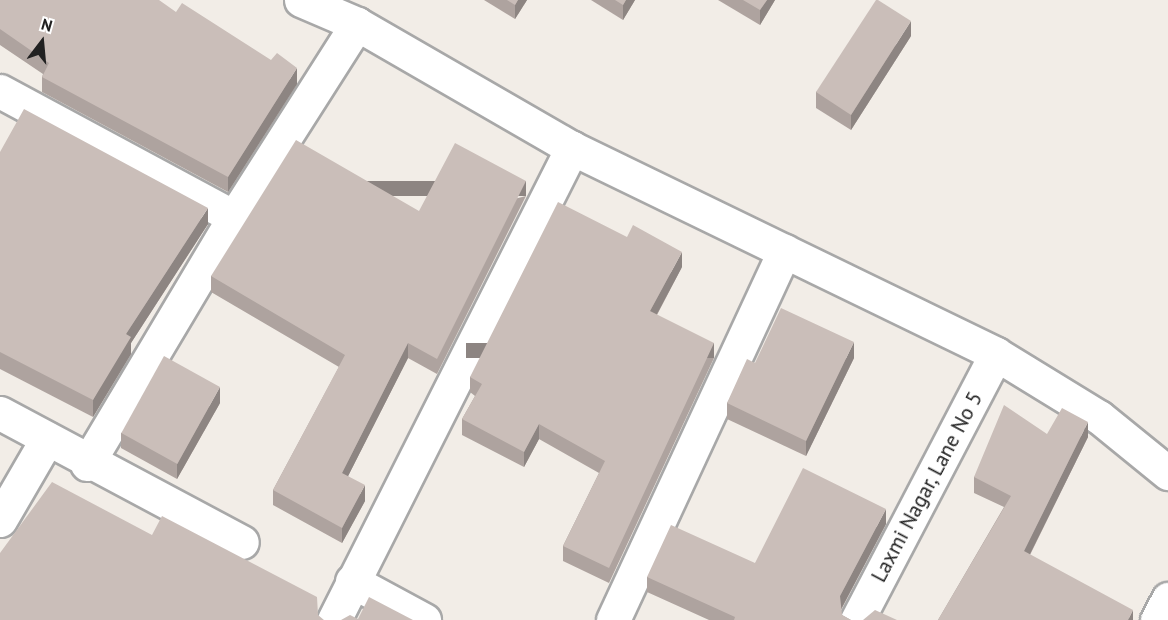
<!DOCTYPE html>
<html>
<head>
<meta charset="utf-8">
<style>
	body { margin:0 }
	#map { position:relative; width:1168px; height:620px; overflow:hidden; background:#f2ede7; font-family:"PT Sans",sans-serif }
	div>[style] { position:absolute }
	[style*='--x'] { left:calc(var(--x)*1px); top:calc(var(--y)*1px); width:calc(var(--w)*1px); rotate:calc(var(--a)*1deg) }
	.roads { filter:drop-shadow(2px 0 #a8a8a8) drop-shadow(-2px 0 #a8a8a8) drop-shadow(0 2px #a8a8a8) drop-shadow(0 -2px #a8a8a8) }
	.minor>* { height:33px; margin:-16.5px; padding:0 16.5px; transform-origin:16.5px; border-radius:16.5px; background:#fff }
	.tertiary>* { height:33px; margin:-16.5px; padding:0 16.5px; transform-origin:16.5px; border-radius:16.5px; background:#fff }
	.wall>* { inset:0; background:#aea39f }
	.shaded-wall>* { inset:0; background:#8d8582; transform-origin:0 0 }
	.building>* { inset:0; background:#cabeb9; transform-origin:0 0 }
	span { translate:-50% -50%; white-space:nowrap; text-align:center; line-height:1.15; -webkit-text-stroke:4.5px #fff; paint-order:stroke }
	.street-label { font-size:21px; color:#212121 }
	.north { position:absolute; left:12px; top:12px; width:60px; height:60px; -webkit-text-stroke:4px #fff; paint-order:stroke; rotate:16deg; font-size:16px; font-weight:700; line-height:24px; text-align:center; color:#212121 }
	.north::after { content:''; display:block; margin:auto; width:21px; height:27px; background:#212121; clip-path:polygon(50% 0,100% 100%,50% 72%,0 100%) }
</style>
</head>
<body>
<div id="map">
	<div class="roads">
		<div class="minor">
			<i style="--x:0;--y:91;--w:266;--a:28.3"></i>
			<i style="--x:0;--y:413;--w:274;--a:28.1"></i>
			<i style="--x:87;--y:464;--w:287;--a:-59.2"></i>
			<i style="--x:234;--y:217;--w:229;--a:-57.5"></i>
			<i style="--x:0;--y:520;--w:94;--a:-59.9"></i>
			<i style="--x:352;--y:581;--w:82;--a:28.4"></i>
			<i style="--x:334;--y:620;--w:529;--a:-63.24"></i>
			<i style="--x:613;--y:620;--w:407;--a:-65.1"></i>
			<i style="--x:857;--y:620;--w:300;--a:-62.4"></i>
			<i style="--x:1157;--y:620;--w:24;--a:-62"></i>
		</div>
		<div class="tertiary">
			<i style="--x:301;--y:0;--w:61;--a:23.2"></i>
			<i style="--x:357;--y:24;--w:248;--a:30"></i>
			<i style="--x:572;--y:148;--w:471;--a:25.9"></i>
			<i style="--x:996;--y:354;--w:121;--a:31.5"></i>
			<i style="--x:1099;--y:417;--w:89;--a:39.1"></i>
		</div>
	</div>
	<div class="wall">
		<i style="clip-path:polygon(0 0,176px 12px,297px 84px,228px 192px,42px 92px,42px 77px,43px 74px,0 45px)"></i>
		<i style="clip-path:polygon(484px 0,527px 0,515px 19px)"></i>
		<i style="clip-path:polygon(591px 0,635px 0,623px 20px)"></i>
		<i style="clip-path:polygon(718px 0,775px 0,760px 25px)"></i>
		<i style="clip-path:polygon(911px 36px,851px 130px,816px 108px,816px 92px)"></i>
		<i style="clip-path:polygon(0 152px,208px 224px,131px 343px,131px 354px,93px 417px,0 369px)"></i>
		<i style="clip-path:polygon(526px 196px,437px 374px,408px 358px,348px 476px,365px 501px,342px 543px,273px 505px,273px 490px,339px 367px,211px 292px,211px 276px)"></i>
		<i style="clip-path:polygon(682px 267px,657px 315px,714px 358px,609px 583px,563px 561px,563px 546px,599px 473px,539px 439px,524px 467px,462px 435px,462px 419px,475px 396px,470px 392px,470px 377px)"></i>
		<i style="clip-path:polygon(854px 358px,806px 456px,727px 419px,727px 403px,755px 363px)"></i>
		<i style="clip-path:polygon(220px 403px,177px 479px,121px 448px,121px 433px)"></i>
		<i style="clip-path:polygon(1047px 434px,1088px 437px,1030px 555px,1133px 620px,938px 620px,1004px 507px,974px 493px,974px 477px)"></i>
		<i style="clip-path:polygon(886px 524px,841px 610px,842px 615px,851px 620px,709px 620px,647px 592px,647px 577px,755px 563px)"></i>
	</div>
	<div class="shaded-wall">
		<i style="clip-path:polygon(518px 0,527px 0,515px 19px,515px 5px)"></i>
		<i style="clip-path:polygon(626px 0,635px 0,623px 20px,623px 5px)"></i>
		<i style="clip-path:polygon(767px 0,775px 0,760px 25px,760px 10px)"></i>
		<i style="clip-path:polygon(911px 21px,911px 36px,851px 130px,851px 115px)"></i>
		<i style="clip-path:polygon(297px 68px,297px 84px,228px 192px,228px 177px)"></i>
		<i style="left:526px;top:181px;width:15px;height:199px;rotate:90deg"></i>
		<i style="clip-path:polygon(208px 208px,208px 224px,131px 343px,131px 354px,93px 417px,93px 400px,126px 334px)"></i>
		<i style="clip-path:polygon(682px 252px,682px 267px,650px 327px,650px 311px)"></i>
		<i style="clip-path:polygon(854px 342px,854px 358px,806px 456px,806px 441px)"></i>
		<i style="clip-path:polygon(408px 343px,408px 358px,342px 488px,342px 473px)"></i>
		<i style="left:714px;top:343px;width:15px;height:248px;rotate:90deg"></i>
		<i style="clip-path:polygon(220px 387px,220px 403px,177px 479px,177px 464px)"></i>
		<i style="clip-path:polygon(1088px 422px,1088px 437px,1024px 566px,1024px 551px)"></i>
		<i style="clip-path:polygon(539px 424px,539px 439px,524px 467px,524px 452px)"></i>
		<i style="clip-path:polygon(365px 485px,365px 501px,342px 543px,342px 528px)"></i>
		<i style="clip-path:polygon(886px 509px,886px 524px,840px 611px,840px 596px)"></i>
		<i style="clip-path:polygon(1133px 610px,1133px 620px,1128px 620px)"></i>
	</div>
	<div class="building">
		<i style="clip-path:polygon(0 0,159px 0,176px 12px,182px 3px,271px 60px,277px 53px,297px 68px,228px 177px,42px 77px,49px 63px,0 29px)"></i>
		<i style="clip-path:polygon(507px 0,518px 0,515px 5px)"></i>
		<i style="clip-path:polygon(615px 0,626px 0,623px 5px)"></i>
		<i style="clip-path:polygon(743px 0,767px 0,760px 10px)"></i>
		<i style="clip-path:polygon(876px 0,878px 0,911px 21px,851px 115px,816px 92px)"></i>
		<i style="clip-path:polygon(24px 109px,208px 208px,126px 334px,131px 337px,93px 400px,0 352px,0 152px)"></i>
		<i style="clip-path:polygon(296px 140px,419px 211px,455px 143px,526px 181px,437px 359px,408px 343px,342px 473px,365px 485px,342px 528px,273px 490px,345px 355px,211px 276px)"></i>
		<i style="clip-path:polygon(558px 202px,627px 237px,633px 225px,682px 252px,650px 311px,714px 343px,609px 568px,563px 546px,605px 461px,539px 424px,524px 452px,462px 419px,482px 384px,470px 377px)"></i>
		<i style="clip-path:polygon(781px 308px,854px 342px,806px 441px,727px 403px,747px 359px,755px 363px)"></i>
		<i style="left:164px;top:356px;width:64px;height:88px;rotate:29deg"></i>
		<i style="clip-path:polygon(1004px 405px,1047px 434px,1062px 408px,1088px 422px,1024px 551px,1133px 610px,1128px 620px,938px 620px,1011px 496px,974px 477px)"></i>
		<i style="clip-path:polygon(803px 468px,886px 509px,840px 596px,842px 615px,851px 620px,734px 620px,735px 617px,647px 577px,671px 525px,755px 563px)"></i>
		<i style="clip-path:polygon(52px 482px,152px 535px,162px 516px,317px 597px,318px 615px,324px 620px,0 620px,0 553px)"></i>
		<i style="clip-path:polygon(369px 597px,413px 620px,341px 620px,350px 615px,358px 619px)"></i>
		<i style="clip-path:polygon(875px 610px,897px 620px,863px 620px)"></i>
	</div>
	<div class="street-label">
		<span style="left:927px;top:487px;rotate:-62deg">Laxmi Nagar, Lane No 5</span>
	</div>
	<div class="north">N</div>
</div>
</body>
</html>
